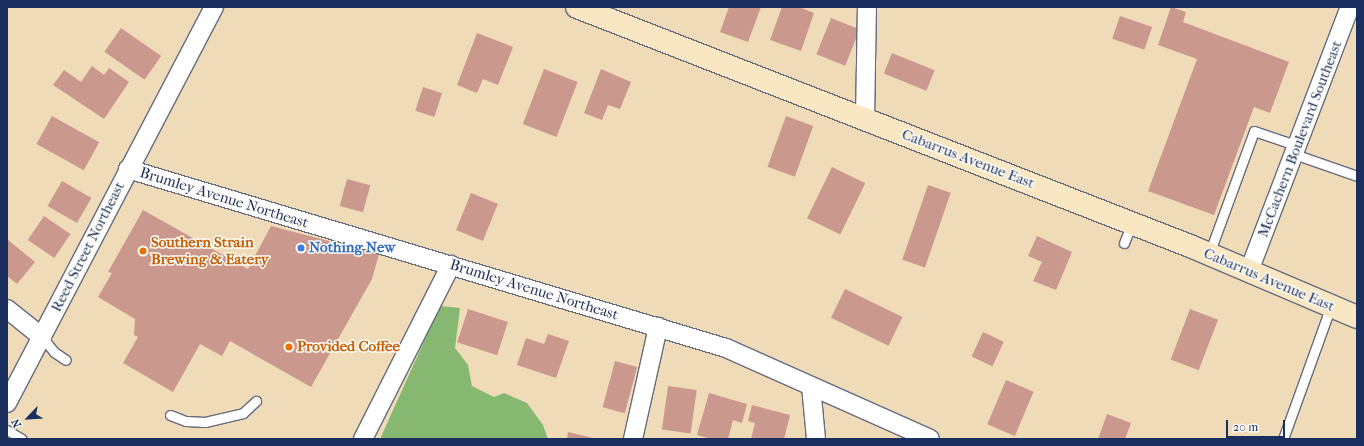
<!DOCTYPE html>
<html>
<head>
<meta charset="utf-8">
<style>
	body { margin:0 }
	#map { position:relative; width:1364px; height:446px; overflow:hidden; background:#f0dbb9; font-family:"IM FELL French Canon",serif }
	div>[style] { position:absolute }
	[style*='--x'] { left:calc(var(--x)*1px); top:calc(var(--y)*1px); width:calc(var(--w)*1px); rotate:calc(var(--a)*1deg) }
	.forest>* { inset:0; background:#86b872 }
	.building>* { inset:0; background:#cb988e; transform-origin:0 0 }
	.roads { filter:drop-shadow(1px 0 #666b7e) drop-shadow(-1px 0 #666b7e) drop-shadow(0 1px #666b7e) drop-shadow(0 -1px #666b7e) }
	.service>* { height:9px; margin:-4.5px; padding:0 4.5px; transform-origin:4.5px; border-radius:4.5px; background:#fff }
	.minor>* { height:18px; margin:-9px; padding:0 9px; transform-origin:9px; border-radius:9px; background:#fff }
	.secondary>* { height:22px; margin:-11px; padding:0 11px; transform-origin:11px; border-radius:11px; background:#f9e7c3 }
	.dots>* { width:11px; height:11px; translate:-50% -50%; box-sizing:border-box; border:2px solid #fdfcf7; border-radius:50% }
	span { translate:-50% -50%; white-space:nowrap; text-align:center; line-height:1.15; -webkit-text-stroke:3px #fdfcf7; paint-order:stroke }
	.street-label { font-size:15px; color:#1b2f5e }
	.food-label { font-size:15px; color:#c56008; font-weight:700 }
	.left { translate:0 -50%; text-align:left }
	.shop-label { font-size:15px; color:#366cbe; font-weight:700 }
	.frame { position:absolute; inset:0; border:8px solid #1b2f5e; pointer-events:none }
	.north { position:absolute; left:8px; top:398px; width:40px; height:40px; -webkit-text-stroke:3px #fdfcf7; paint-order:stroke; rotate:245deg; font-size:11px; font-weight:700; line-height:16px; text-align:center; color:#1b2f5e }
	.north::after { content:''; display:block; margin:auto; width:14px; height:18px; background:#1b2f5e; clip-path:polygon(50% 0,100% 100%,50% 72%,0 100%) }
	.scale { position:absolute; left:1226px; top:420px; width:59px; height:18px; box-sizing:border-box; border:2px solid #1b2f5e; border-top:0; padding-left:5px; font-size:12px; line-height:14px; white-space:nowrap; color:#1b2f5e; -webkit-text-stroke:3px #fdfcf7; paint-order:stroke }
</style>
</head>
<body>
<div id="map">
	<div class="forest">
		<i style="clip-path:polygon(440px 306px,460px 308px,455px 348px,468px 365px,472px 386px,494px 397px,504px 393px,527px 403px,543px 425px,548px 439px,380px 439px)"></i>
	</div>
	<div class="building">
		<i style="clip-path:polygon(729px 7px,761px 7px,748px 42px,720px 32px)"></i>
		<i style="clip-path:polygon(782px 7px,799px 7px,814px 13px,801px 51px,770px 40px)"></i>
		<i style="clip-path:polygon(1171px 7px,1186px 12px,1183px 22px,1289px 62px,1270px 113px,1254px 107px,1214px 215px,1148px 191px,1197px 59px,1158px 45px)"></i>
		<i style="left:1120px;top:16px;width:34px;height:24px;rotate:19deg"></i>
		<i style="left:831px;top:18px;width:31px;height:39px;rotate:22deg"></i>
		<i style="left:121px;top:28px;width:49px;height:29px;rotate:35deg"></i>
		<i style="clip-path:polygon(477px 33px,513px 47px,498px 85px,483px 79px,477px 93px,457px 85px)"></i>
		<i style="left:892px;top:53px;width:46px;height:22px;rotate:22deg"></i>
		<i style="clip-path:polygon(92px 66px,104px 75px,109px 68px,129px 82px,104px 119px,53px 85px,64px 70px,81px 82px)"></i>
		<i style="left:544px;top:69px;width:36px;height:59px;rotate:21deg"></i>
		<i style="clip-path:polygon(601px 69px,631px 82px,620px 109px,608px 105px,602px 120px,584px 113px)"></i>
		<i style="left:423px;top:87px;width:20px;height:25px;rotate:18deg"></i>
		<i style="left:52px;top:116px;width:54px;height:32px;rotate:29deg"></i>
		<i style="left:786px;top:116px;width:29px;height:54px;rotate:20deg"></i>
		<i style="left:832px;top:167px;width:37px;height:57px;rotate:26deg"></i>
		<i style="left:347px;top:179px;width:24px;height:28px;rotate:15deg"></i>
		<i style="left:62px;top:181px;width:34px;height:29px;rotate:30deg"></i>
		<i style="left:928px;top:185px;width:24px;height:79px;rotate:19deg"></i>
		<i style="left:471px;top:193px;width:29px;height:40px;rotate:22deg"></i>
		<i style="clip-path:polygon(143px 210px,248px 269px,271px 226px,379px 254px,372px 279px,311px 387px,230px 341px,222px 356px,200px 344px,173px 392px,123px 363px,138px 337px,134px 335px,135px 319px,98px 297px,112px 273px,108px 272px)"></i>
		<i style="left:44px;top:216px;width:32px;height:29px;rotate:34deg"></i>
		<i style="clip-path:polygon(1037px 236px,1072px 252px,1056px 290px,1033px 281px,1042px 262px,1028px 256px)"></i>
		<i style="clip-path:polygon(7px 239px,35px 262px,17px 284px,7px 276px)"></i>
		<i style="left:845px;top:289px;width:64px;height:32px;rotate:26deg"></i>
		<i style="left:468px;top:309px;width:42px;height:35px;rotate:18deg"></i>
		<i style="left:1190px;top:309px;width:30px;height:54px;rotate:21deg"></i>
		<i style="left:983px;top:332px;width:23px;height:27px;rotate:25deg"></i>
		<i style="clip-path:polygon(548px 334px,569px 341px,556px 378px,517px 365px,526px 338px,544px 344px)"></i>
		<i style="left:615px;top:361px;width:23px;height:48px;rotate:15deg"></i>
		<i style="left:1006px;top:380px;width:30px;height:48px;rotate:23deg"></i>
		<i style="left:668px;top:386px;width:29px;height:44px;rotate:8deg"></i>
		<i style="clip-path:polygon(709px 393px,747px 404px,742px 423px,733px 420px,728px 439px,711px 439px,697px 435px)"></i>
		<i style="clip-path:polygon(752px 405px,790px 415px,784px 439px,751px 439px,755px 423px,748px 421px)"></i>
		<i style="clip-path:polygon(1107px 414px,1131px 423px,1125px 439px,1098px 439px)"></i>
		<i style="clip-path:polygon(568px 432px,593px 438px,593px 439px,567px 439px)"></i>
	</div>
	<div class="roads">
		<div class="service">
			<i style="--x:1294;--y:154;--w:67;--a:19.2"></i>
			<i style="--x:1124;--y:243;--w:22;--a:-68"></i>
			<i style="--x:1209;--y:254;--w:131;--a:-69.9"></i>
			<i style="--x:1254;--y:131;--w:46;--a:18.8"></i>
			<i style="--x:42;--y:337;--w:19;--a:51"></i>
			<i style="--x:54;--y:352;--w:14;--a:34"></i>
			<i style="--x:170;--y:415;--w:17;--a:21"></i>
			<i style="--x:186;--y:421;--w:19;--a:3"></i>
			<i style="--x:205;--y:422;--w:39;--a:-13"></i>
			<i style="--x:243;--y:413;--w:18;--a:-43"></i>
			<i style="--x:7;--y:430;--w:17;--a:31"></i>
			<i style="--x:1283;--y:439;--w:141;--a:-70.2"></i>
		</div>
		<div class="minor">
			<i style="--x:865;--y:119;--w:112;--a:-89"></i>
			<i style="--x:128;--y:169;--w:624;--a:16.66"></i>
			<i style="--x:726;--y:348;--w:223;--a:24"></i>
			<i style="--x:1249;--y:271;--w:283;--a:-69.1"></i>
			<i style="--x:7;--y:309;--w:45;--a:38.7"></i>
			<i style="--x:811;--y:386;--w:53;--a:84.6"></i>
			<i style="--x:7;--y:403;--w:447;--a:-62.4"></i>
			<i style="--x:363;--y:439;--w:195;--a:-63.2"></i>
			<i style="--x:633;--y:439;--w:115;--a:-77.4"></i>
		</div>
		<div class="secondary">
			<i style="--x:577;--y:7;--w:658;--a:21.3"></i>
			<i style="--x:1190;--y:246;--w:181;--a:23"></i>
		</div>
	</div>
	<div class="dots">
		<i style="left:301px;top:248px;background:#3f7fe0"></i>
		<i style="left:143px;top:251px;background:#e8710a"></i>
		<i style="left:289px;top:347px;background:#e8710a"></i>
	</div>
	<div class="street-label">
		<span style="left:1300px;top:139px;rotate:-69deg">McCachern Boulevard Southeast</span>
		<span style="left:968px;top:159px;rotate:21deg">Cabarrus Avenue East</span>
		<span style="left:224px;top:198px;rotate:17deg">Brumley Avenue Northeast</span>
		<span style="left:88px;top:247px;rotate:-63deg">Reed Street Northeast</span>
		<span style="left:1269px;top:280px;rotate:23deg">Cabarrus Avenue East</span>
		<span style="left:534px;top:290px;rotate:17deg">Brumley Avenue Northeast</span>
	</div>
	<div class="food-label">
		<span class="left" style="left:151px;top:251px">Southern Strain<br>Brewing &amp; Eatery</span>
		<span class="left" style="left:297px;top:347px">Provided Coffee</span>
	</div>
	<div class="shop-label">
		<span class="left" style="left:309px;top:248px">Nothing New</span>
	</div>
	<div class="frame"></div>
	<div class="north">N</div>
	<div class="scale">20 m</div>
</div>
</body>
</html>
